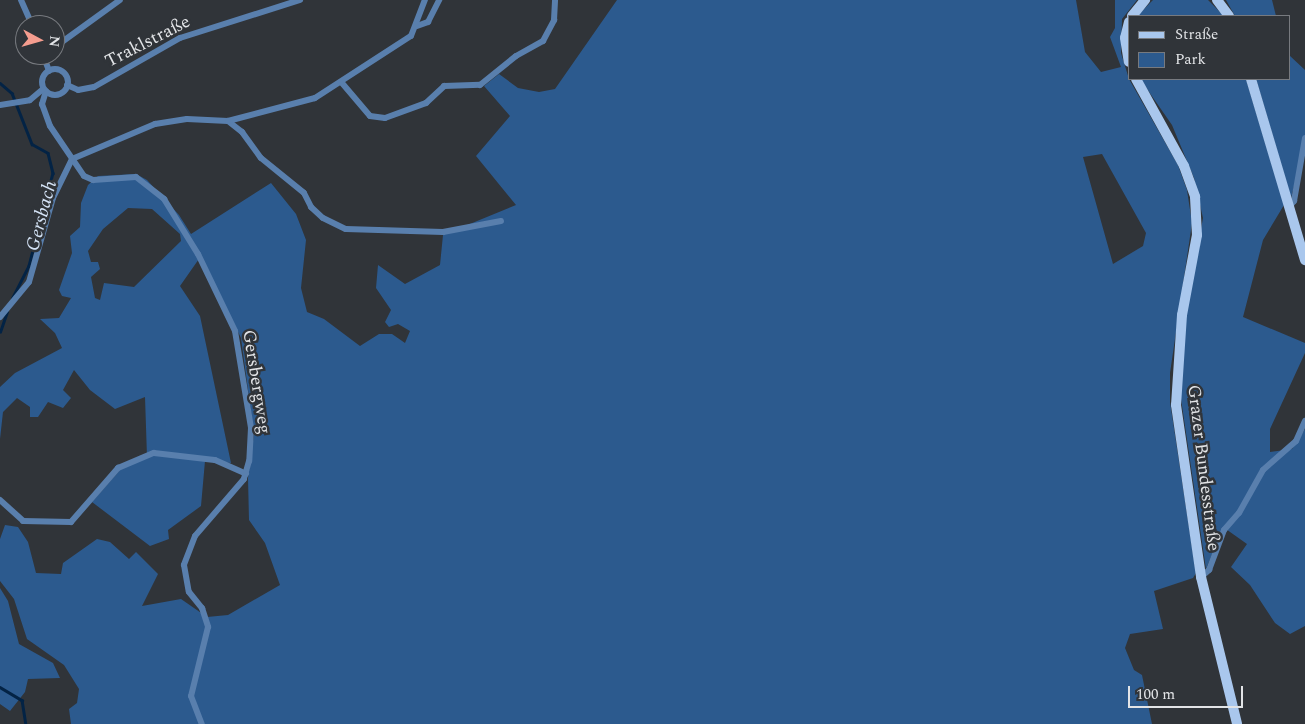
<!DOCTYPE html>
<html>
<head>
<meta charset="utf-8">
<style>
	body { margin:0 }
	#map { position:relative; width:1305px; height:724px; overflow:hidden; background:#303439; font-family:Spectral,serif }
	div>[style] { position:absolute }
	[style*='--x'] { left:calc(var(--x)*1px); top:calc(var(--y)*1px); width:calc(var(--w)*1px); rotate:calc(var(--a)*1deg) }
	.green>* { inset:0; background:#2c5a8e }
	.stream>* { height:2.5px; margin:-1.25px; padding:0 1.25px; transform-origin:1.25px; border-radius:1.25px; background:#032345 }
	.street>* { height:6px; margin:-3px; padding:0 3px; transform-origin:3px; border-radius:3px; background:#597fad }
	.street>.ring { margin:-3px; padding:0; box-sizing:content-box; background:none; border:6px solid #597fad; border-radius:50% }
	.primary>* { height:10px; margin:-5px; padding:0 5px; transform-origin:5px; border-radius:5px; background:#a9c7ed }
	span { translate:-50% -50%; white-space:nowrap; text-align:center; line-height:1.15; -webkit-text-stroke:5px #303439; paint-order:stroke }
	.street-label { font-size:18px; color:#e2e4e7 }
	.water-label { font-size:19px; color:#d5e4f7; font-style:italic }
	.legend { position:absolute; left:1128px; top:15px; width:162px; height:65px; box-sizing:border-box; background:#303439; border:1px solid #777a7f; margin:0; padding:6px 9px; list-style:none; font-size:15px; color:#e2e4e7 }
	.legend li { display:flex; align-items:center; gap:10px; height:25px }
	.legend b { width:25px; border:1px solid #777a7f }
	.north { position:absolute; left:15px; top:15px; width:50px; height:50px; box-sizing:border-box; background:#303439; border:1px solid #777a7f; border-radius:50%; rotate:96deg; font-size:14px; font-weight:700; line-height:20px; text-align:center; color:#e2e4e7 }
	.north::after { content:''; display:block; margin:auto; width:18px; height:22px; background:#f59d8f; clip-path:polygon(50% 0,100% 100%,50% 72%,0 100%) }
	.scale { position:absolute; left:1128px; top:686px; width:115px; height:22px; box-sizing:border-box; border:2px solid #e2e4e7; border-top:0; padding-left:6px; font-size:15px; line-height:18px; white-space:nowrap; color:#e2e4e7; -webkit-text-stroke:4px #303439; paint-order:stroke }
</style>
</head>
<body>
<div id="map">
	<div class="green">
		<i style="clip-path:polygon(evenodd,617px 0,1076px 0,1085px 52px,1101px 72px,1121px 67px,1110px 37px,1115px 28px,1115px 0,1137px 0,1122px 19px,1121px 53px,1129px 79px,1178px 165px,1187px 190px,1192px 223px,1170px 373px,1170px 402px,1196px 573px,1193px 578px,1154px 591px,1163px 629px,1130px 634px,1125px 648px,1134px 670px,1142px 675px,1152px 724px,71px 724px,69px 709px,77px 703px,79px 689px,64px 665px,27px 639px,14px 599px,0 581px,0 539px,5px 525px,18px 527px,28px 542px,36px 573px,61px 574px,63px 563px,97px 539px,110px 542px,129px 559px,136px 552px,158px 574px,142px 606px,181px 599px,207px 617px,228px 615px,280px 585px,265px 543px,249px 520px,248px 478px,254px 434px,241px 338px,201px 256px,180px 286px,200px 316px,231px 463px,205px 461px,201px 506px,168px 530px,169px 539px,150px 546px,92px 502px,121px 469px,147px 457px,145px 397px,115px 409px,90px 390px,74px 370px,63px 390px,71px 398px,63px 408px,48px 402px,38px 417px,30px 417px,30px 407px,17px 398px,3px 412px,0 439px,0 387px,15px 373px,62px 348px,55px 333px,40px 319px,59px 318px,71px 298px,62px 296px,59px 290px,72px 253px,70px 236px,80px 227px,81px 203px,88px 185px,98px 176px,136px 174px,147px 180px,179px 215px,191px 234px,271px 183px,296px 214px,306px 240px,301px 288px,307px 312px,324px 319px,360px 346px,379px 334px,392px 334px,405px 343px,410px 331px,398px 324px,389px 327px,385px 322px,391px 310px,376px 288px,378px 265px,405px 284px,440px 265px,443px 235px,516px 205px,476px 156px,510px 116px,484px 86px,499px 74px,518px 88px,539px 92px,555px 89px,617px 0,1102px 154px,1146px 233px,1143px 246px,1113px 264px,1083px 157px,1102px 154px,617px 0,128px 208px,152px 209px,180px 234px,181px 241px,134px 287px,104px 283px,100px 300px,95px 298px,91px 277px,100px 269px,98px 262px,91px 262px,88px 251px,103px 229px,128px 208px)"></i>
		<i style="clip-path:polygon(1153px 0,1208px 0,1224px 16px,1137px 16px)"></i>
		<i style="clip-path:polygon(1226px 0,1272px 0,1276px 16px,1235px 16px)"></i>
		<i style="clip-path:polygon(1289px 55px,1305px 70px,1305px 143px,1291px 198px,1256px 79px,1289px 79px)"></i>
		<i style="clip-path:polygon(1140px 79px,1246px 79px,1284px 205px,1263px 240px,1243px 317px,1305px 343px,1305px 353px,1270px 429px,1270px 452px,1292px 449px,1305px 429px,1305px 626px,1290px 634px,1275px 623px,1250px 585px,1231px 567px,1247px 544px,1223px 527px,1206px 569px,1180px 392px,1185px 318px,1203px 218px,1194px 178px,1172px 125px)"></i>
		<i style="clip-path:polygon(0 588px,8px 601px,19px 644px,53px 663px,60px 678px,28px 679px,25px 692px,10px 711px,0 704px)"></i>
	</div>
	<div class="stream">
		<i style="--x:0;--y:83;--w:16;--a:40"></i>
		<i style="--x:12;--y:93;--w:55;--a:68.6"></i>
		<i style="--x:32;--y:144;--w:18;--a:29"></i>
		<i style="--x:48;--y:153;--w:21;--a:76"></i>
		<i style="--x:53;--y:173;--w:96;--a:104.5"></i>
		<i style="--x:29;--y:266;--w:36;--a:117"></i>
		<i style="--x:0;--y:332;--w:21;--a:-71"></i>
		<i style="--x:0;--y:687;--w:26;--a:31"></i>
		<i style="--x:22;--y:700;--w:24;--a:81"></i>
	</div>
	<div class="street">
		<i style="--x:21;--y:0;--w:27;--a:66"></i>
		<i style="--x:417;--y:26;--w:12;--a:-20"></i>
		<i style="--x:428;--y:22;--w:25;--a:-63"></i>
		<i style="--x:55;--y:47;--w:80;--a:-35.9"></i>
		<i style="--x:43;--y:55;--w:17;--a:69"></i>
		<i class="ring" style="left:42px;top:69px;width:20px;height:20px"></i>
		<i style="--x:342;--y:83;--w:43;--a:49.7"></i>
		<i style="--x:370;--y:116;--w:15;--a:8"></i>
		<i style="--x:385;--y:118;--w:44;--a:-20.1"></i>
		<i style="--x:426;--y:103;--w:25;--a:-43"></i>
		<i style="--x:444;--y:86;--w:36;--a:-2"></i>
		<i style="--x:480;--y:85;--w:46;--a:-38.9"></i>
		<i style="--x:516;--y:56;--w:31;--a:-29"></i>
		<i style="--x:543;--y:41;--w:24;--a:-62"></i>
		<i style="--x:554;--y:20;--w:20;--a:-87"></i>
		<i style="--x:67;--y:85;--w:12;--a:24"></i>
		<i style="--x:78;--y:90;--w:16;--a:-11"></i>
		<i style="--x:94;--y:87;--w:99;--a:-29.7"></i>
		<i style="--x:180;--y:38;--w:126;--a:-17.6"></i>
		<i style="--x:46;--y:91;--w:14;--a:107"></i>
		<i style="--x:42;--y:104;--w:23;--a:70"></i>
		<i style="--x:50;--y:126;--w:60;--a:55.8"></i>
		<i style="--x:84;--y:176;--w:10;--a:24"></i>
		<i style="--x:93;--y:180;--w:43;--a:-4"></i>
		<i style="--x:136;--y:177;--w:36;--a:38"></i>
		<i style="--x:164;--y:199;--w:65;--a:58.3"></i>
		<i style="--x:198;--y:254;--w:85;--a:64.3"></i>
		<i style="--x:235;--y:331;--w:98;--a:80.6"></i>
		<i style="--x:251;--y:428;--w:33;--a:93"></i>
		<i style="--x:249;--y:461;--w:19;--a:106"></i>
		<i style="--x:244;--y:479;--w:75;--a:130.7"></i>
		<i style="--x:195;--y:536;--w:31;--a:111"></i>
		<i style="--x:184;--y:565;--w:27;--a:80"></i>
		<i style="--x:189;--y:592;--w:21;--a:51"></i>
		<i style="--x:202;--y:608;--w:20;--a:72"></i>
		<i style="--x:208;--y:627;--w:71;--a:103.8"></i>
		<i style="--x:191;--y:696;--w:30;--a:69"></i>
		<i style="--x:0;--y:105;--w:30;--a:-9"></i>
		<i style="--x:30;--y:100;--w:17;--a:-40"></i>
		<i style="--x:228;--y:121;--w:18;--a:38"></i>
		<i style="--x:242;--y:132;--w:32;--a:54"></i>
		<i style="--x:261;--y:158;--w:55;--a:39.1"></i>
		<i style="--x:304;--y:193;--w:16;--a:63"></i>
		<i style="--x:311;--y:207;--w:16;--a:43"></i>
		<i style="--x:323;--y:218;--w:25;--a:26"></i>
		<i style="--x:346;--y:229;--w:97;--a:1.8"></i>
		<i style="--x:443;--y:232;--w:59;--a:-10.7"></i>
		<i style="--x:72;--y:159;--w:90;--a:-22.9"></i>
		<i style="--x:155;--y:124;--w:32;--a:-9"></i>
		<i style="--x:187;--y:119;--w:41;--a:2.8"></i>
		<i style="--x:228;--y:121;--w:90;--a:-14.8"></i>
		<i style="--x:315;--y:98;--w:114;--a:-32.9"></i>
		<i style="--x:411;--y:36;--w:39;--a:-69"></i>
		<i style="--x:1289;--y:207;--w:8;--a:-50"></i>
		<i style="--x:1294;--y:201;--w:64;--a:-80.1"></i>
		<i style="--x:0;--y:317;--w:45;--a:-50.4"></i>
		<i style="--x:29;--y:282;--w:87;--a:-74.1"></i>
		<i style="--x:53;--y:198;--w:43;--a:-64"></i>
		<i style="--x:0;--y:500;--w:31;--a:42"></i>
		<i style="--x:23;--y:521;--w:48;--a:1.2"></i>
		<i style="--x:71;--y:522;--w:72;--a:-49"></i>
		<i style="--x:118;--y:468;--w:39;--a:-23"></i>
		<i style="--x:154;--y:453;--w:61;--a:6.5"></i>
		<i style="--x:215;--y:460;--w:34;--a:24"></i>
		<i style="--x:1201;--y:577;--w:11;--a:-41"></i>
		<i style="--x:1209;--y:570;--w:43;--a:-69.4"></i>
		<i style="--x:1224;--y:530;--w:23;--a:-49"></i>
		<i style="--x:1239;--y:513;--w:49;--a:-60.8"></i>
		<i style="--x:1263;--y:470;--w:44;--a:-41.3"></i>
		<i style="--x:1296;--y:441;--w:22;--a:-66"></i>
	</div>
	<div class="primary">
		<i style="--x:1217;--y:0;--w:20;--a:53"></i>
		<i style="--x:1132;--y:16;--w:21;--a:-51"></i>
		<i style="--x:1129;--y:22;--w:16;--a:104"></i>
		<i style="--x:1125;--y:38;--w:24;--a:81"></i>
		<i style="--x:1136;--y:79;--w:99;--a:61.1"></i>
		<i style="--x:1184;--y:166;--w:33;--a:70"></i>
		<i style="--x:1195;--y:197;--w:38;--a:87"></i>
		<i style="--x:1197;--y:235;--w:81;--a:100.6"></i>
		<i style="--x:1182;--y:315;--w:90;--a:93.8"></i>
		<i style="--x:1176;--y:405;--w:174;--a:81.7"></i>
		<i style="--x:1201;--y:577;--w:151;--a:76.2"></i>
		<i style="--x:1251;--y:79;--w:189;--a:73.4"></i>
	</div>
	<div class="street-label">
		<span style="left:148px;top:42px;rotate:-27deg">Traklstraße</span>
		<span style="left:256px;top:382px;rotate:81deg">Gersbergweg</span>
		<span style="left:1203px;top:468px;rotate:83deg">Grazer Bundesstraße</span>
	</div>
	<div class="water-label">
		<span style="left:42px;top:216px;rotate:-75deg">Gersbach</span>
	</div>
	<ul class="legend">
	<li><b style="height:6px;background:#a9c7ed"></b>Straße</li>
	<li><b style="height:14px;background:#2c5a8e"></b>Park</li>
	</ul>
	<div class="north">N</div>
	<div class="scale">100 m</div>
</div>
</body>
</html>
